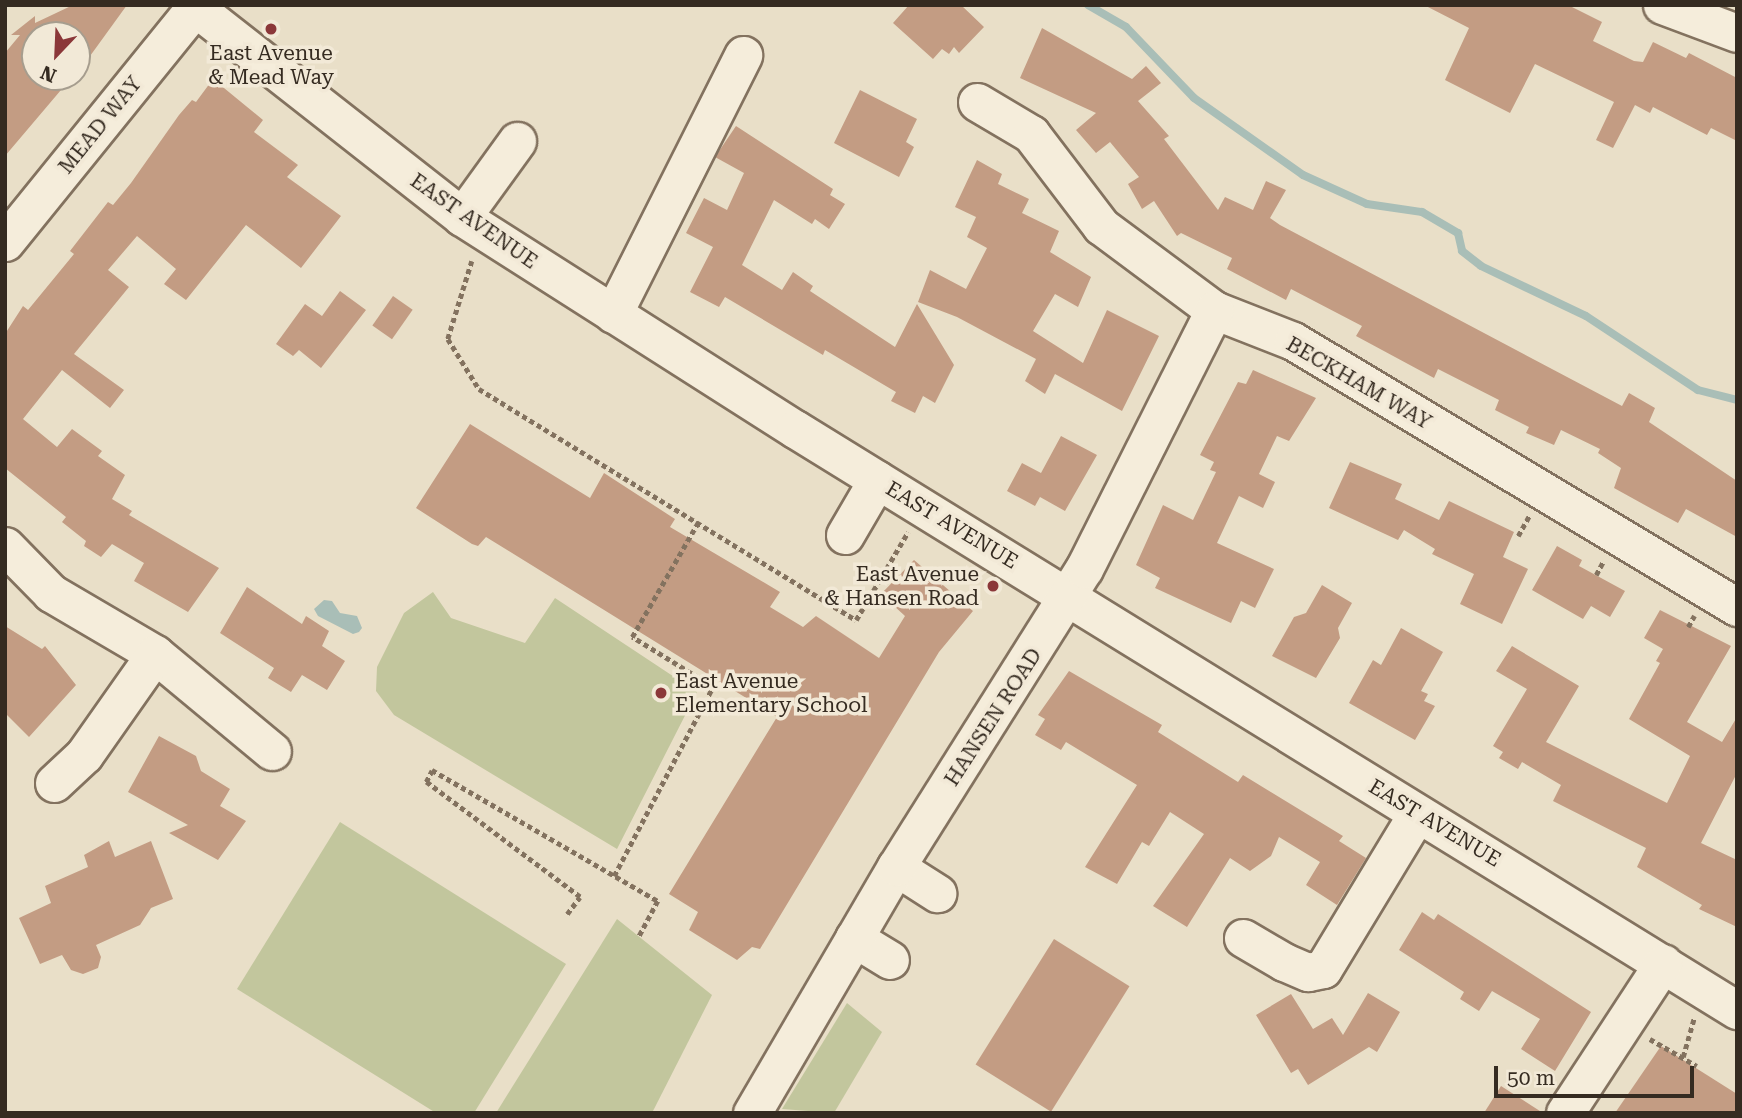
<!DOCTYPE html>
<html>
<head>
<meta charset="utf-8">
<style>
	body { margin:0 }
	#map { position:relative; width:1742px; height:1118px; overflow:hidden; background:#e9dfc8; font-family:"Roboto Serif",serif }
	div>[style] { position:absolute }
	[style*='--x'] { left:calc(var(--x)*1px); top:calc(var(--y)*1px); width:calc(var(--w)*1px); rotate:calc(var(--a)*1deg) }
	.green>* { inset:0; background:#c2c69d }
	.water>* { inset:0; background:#a9beb7 }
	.stream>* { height:8px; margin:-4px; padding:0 4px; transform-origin:4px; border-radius:4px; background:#a9beb7 }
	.building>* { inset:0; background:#c39c83; transform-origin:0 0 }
	.path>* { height:4.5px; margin-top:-2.25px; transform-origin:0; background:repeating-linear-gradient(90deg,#83725f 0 5px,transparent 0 8.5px) }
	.roads { filter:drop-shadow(2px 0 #83725f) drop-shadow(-2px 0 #83725f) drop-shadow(0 2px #83725f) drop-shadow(0 -2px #83725f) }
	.minor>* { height:37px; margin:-18.5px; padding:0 18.5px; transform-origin:18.5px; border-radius:18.5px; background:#f5eddb }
	.dots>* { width:19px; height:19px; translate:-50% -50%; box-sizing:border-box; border:4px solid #f2e9d7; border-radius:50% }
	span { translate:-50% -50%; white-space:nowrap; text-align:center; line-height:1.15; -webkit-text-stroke:7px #f2e9d7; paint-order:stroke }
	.poi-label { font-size:21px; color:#352b21 }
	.right { translate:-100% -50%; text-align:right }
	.left { translate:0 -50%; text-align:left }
	.street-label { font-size:21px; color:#352b21 }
	.frame { position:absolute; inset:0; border:7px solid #352b21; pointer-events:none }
	.north { position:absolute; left:21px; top:21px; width:70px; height:70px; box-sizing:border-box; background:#f2e9d7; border:2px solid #a69d8e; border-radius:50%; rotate:203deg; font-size:19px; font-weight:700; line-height:28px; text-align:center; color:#352b21 }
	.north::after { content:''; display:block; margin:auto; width:24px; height:32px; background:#8b3739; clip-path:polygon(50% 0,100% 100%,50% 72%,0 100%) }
	.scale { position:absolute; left:1494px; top:1066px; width:200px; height:32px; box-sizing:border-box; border:4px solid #352b21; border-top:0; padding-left:9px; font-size:21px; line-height:24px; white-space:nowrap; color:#352b21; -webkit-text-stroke:5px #f2e9d7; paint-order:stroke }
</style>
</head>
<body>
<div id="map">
	<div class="green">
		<i style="clip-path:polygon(433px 592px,451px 618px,525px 643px,555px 598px,697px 692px,617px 849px,394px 715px,376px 691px,377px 667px,404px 613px)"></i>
		<i style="clip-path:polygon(340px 822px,566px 964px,474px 1113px,436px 1113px,237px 989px)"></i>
		<i style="clip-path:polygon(617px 919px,712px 995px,652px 1113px,496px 1113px)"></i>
		<i style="clip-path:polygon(847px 1003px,882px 1032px,834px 1113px,782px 1109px)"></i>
	</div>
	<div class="water">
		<i style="clip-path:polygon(324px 600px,332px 601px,340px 613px,357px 616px,362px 628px,359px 632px,353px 634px,318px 616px,314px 609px)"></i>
	</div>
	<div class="stream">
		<i style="--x:1088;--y:5;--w:44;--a:30.1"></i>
		<i style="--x:1126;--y:27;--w:98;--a:46.2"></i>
		<i style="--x:1194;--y:98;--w:133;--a:35.2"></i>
		<i style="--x:1303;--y:175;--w:70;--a:24.4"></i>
		<i style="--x:1367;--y:204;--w:56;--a:8.3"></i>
		<i style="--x:1422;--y:212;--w:42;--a:30.3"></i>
		<i style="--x:1458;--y:233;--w:18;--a:77"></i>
		<i style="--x:1462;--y:251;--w:24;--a:38"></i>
		<i style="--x:1481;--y:266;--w:116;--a:25.5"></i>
		<i style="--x:1586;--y:316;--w:134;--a:33.5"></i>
		<i style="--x:1698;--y:390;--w:40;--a:14.4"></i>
	</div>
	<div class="building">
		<i style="clip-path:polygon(73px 5px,127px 5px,77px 74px,77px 35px,35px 35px,35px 77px,72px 77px,5px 156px,5px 53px,20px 35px,11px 35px,35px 16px,35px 23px)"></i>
		<i style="clip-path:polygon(909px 5px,961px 5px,984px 27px,959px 53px,954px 47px,949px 54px,942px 49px,933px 59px,893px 23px)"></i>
		<i style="clip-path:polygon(1424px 5px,1568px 5px,1602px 22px,1593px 41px,1634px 61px,1643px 62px,1653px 42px,1686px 58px,1689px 53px,1737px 78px,1737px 141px,1711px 128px,1707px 135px,1653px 107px,1650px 113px,1635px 105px,1613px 148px,1596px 140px,1614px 102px,1535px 64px,1510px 113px,1445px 80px,1469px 28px)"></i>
		<i style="clip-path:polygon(1042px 28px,1132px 79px,1146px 66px,1161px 83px,1138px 101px,1169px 136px,1164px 139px,1218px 210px,1225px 197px,1253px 210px,1266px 181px,1286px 190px,1270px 218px,1280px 225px,1622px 406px,1629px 393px,1655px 408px,1649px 422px,1737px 481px,1737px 537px,1686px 509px,1678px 523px,1652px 509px,1614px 488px,1621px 468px,1598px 453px,1600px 449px,1561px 430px,1554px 445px,1526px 433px,1529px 427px,1495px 410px,1499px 400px,1438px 369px,1434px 378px,1356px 336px,1362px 326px,1291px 289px,1286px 300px,1227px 269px,1232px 258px,1181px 233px,1177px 236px,1154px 201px,1142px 209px,1128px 184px,1139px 177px,1110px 142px,1096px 153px,1076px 130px,1096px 113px,1020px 78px)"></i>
		<i style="clip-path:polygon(213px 79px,263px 120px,254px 132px,298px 165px,287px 177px,341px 216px,301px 268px,246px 225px,186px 300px,164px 284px,176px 269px,137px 236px,108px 270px,129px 287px,74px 354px,124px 390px,110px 408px,62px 370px,23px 419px,57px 447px,72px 429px,102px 451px,98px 456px,125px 475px,112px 499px,132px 511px,129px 515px,219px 568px,188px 612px,134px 581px,144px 563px,112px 544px,101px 557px,84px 546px,86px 541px,62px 522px,66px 517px,5px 468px,5px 334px,23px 306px,28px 310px,74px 254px,70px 251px,108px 202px,113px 205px,131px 183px,179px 115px,192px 100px,196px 102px)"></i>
		<i style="clip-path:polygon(860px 90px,917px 119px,906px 142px,914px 147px,899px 177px,834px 143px)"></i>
		<i style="clip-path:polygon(736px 126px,833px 189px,830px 195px,845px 204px,829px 229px,815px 219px,812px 224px,774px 200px,742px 265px,782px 290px,793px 272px,813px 286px,810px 291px,895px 347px,917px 304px,954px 365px,935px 403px,923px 396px,915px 413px,891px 401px,896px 392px,825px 350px,823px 355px,725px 297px,719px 307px,690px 292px,713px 247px,686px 233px,704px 198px,727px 210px,744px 173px,715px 157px)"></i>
		<i style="clip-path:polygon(977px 160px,1002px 174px,998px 184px,1029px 199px,1022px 213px,1059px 231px,1050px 252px,1091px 277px,1078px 307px,1055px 294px,1033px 331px,1083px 363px,1107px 310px,1159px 336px,1122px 411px,1055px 374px,1045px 394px,1025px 381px,1036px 359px,957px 317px,918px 302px,930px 270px,966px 289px,987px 248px,967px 237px,976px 217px,955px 207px)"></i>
		<i style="clip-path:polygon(340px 291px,366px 310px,321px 368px,299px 350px,293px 356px,276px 344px,305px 304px,322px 316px)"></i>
		<i style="left:393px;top:296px;width:24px;height:36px;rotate:35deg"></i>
		<i style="clip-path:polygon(1253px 370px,1316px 398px,1289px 441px,1277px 436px,1259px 474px,1275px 482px,1263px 508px,1239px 496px,1217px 543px,1274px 569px,1255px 608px,1241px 601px,1231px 623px,1155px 588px,1160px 578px,1136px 565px,1163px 505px,1193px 520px,1216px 472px,1210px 470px,1214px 462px,1200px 455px,1238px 382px,1246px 384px)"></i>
		<i style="clip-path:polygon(470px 424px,590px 498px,604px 473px,675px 519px,670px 527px,780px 592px,770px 607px,803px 627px,816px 616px,879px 658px,905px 616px,881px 594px,914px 560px,973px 611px,939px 652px,760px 949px,752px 947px,737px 960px,689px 930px,698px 912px,669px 894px,777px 717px,486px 537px,478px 546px,472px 544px,416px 508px)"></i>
		<i style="clip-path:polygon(1061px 436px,1097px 455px,1065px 511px,1040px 497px,1035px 506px,1007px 491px,1022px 463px,1041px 473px)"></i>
		<i style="clip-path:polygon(1350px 462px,1402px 484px,1395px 499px,1439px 520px,1449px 501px,1514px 532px,1503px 557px,1528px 569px,1502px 624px,1460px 604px,1474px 574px,1432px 554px,1435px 549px,1404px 530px,1398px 540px,1329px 508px)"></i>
		<i style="clip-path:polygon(1557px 546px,1582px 560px,1579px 566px,1625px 591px,1610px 617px,1591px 606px,1583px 619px,1532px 590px)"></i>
		<i style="clip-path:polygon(1322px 585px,1352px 603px,1338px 628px,1340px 638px,1316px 678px,1272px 656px,1294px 617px,1306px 613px)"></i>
		<i style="clip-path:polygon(247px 587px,302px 624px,306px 616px,329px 631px,322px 646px,345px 661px,327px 690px,302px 675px,291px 692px,268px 678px,274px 668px,220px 633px)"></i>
		<i style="clip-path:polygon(1660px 610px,1731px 646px,1687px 722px,1722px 742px,1737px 717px,1737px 773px,1701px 843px,1737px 860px,1737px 927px,1699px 909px,1702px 905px,1637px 867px,1646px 848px,1553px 801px,1561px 785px,1522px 762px,1518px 769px,1499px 758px,1503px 752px,1493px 746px,1527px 689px,1496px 671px,1512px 646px,1579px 686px,1546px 742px,1667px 803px,1690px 756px,1629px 719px,1660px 663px,1656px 661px,1663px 649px,1644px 638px)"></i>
		<i style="clip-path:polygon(5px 626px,42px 649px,45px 646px,76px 685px,29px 737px,5px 713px)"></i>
		<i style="clip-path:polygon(1401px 628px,1443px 652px,1421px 691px,1428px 694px,1424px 701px,1435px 706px,1415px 740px,1349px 703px,1373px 660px,1381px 665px)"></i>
		<i style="clip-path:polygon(1069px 671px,1162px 725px,1158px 732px,1238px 782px,1243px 775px,1343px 836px,1339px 841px,1366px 858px,1337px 905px,1306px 885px,1320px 862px,1279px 837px,1271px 856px,1250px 871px,1230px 858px,1187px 927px,1153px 906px,1204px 834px,1170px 812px,1149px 846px,1142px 842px,1117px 884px,1085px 867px,1137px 785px,1066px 742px,1061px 750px,1035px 735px,1045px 719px,1038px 715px)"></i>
		<i style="clip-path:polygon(159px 736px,196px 756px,201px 771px,230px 789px,220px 806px,246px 821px,218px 860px,169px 833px,188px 825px,128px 792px)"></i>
		<i style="clip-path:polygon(109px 841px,115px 857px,151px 841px,173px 899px,151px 908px,140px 925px,96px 945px,101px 957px,98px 968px,83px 974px,71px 970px,62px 955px,40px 964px,19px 918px,51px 903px,45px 886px,88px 867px,84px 855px)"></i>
		<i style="clip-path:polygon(1422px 912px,1434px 920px,1438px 914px,1591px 1012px,1555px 1071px,1521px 1049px,1540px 1019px,1492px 991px,1479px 1011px,1460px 999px,1464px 992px,1399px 950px)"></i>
		<i style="left:1054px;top:939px;width:89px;height:148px;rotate:32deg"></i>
		<i style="clip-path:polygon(1368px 993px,1400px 1012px,1377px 1052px,1369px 1047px,1308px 1085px,1298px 1069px,1291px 1073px,1256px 1015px,1291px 994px,1313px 1029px,1332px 1018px,1343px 1035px)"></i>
		<i style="clip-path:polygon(1661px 1046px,1737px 1094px,1737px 1113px,1615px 1113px)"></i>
		<i style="clip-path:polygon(1501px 1086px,1543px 1113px,1484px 1113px)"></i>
	</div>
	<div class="path">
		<i style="--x:472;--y:261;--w:82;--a:107.1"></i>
		<i style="--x:448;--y:339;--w:59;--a:58.2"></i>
		<i style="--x:479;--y:389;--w:442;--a:31.5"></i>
		<i style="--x:856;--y:620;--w:102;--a:-59.4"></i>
		<i style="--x:1518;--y:536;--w:23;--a:-61"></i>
		<i style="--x:1596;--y:575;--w:15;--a:-62"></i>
		<i style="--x:1688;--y:627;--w:13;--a:-61"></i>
		<i style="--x:614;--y:876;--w:213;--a:-62.4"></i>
		<i style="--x:713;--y:687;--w:95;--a:-148.3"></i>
		<i style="--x:632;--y:637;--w:134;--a:-60"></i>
		<i style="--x:567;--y:914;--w:21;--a:-53"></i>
		<i style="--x:580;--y:897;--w:192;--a:-143.2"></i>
		<i style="--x:426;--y:782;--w:13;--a:-63"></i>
		<i style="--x:432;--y:770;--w:261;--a:30.1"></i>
		<i style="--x:658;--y:901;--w:40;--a:118"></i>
		<i style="--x:1650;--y:1039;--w:54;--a:29.9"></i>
		<i style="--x:1683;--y:1057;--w:41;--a:-74.2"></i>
	</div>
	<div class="roads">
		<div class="minor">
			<i style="--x:192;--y:5;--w:343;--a:38.1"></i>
			<i style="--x:462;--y:217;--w:395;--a:32.5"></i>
			<i style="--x:795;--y:429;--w:1107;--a:31.67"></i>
			<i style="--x:1662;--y:5;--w:80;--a:20.5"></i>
			<i style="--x:977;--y:102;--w:63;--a:30.7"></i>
			<i style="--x:1031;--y:134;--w:116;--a:52.7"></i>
			<i style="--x:1101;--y:226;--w:141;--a:36.6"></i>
			<i style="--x:1214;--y:310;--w:85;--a:21.4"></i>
			<i style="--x:1293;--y:341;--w:518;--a:30.93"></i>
			<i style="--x:462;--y:217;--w:94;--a:-54.1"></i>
			<i style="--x:5;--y:242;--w:305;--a:-51"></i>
			<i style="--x:613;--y:314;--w:290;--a:-63.3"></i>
			<i style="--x:845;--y:535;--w:64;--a:-59.8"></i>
			<i style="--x:5;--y:546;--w:66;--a:45.6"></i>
			<i style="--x:51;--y:593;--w:121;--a:30.4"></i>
			<i style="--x:155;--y:654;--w:152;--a:39.7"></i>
			<i style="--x:54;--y:783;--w:41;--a:-43"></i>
			<i style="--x:84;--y:755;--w:123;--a:-54.9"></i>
			<i style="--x:896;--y:867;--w:49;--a:32.4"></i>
			<i style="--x:854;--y:938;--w:42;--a:31.4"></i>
			<i style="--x:1243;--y:938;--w:48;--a:30.3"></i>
			<i style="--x:1284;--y:962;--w:26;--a:23"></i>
			<i style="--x:1308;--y:972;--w:15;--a:-11"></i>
			<i style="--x:1323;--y:969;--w:181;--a:-58.8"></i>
			<i style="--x:752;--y:1113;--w:285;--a:-59.7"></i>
			<i style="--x:896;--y:867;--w:352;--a:-57.8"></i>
			<i style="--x:1084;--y:569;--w:290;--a:-63.3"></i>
			<i style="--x:1565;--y:1113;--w:179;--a:-56.8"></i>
		</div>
	</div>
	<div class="dots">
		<i style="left:271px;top:29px;background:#8b3739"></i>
		<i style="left:993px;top:586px;background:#8b3739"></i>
		<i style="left:661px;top:693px;background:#8b3739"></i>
	</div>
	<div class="poi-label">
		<span style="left:271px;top:65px">East Avenue<br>&amp; Mead Way</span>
		<span class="right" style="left:979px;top:586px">East Avenue<br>&amp; Hansen Road</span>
		<span class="left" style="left:675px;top:693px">East Avenue<br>Elementary School</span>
	</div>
	<div class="street-label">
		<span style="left:100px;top:125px;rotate:-51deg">MEAD WAY</span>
		<span style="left:474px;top:221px;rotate:35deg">EAST AVENUE</span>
		<span style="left:1359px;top:383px;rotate:30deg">BECKHAM WAY</span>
		<span style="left:952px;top:525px;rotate:31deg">EAST AVENUE</span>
		<span style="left:993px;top:717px;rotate:-57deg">HANSEN ROAD</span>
		<span style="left:1435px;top:823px;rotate:31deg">EAST AVENUE</span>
	</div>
	<div class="frame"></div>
	<div class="north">N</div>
	<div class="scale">50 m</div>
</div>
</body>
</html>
